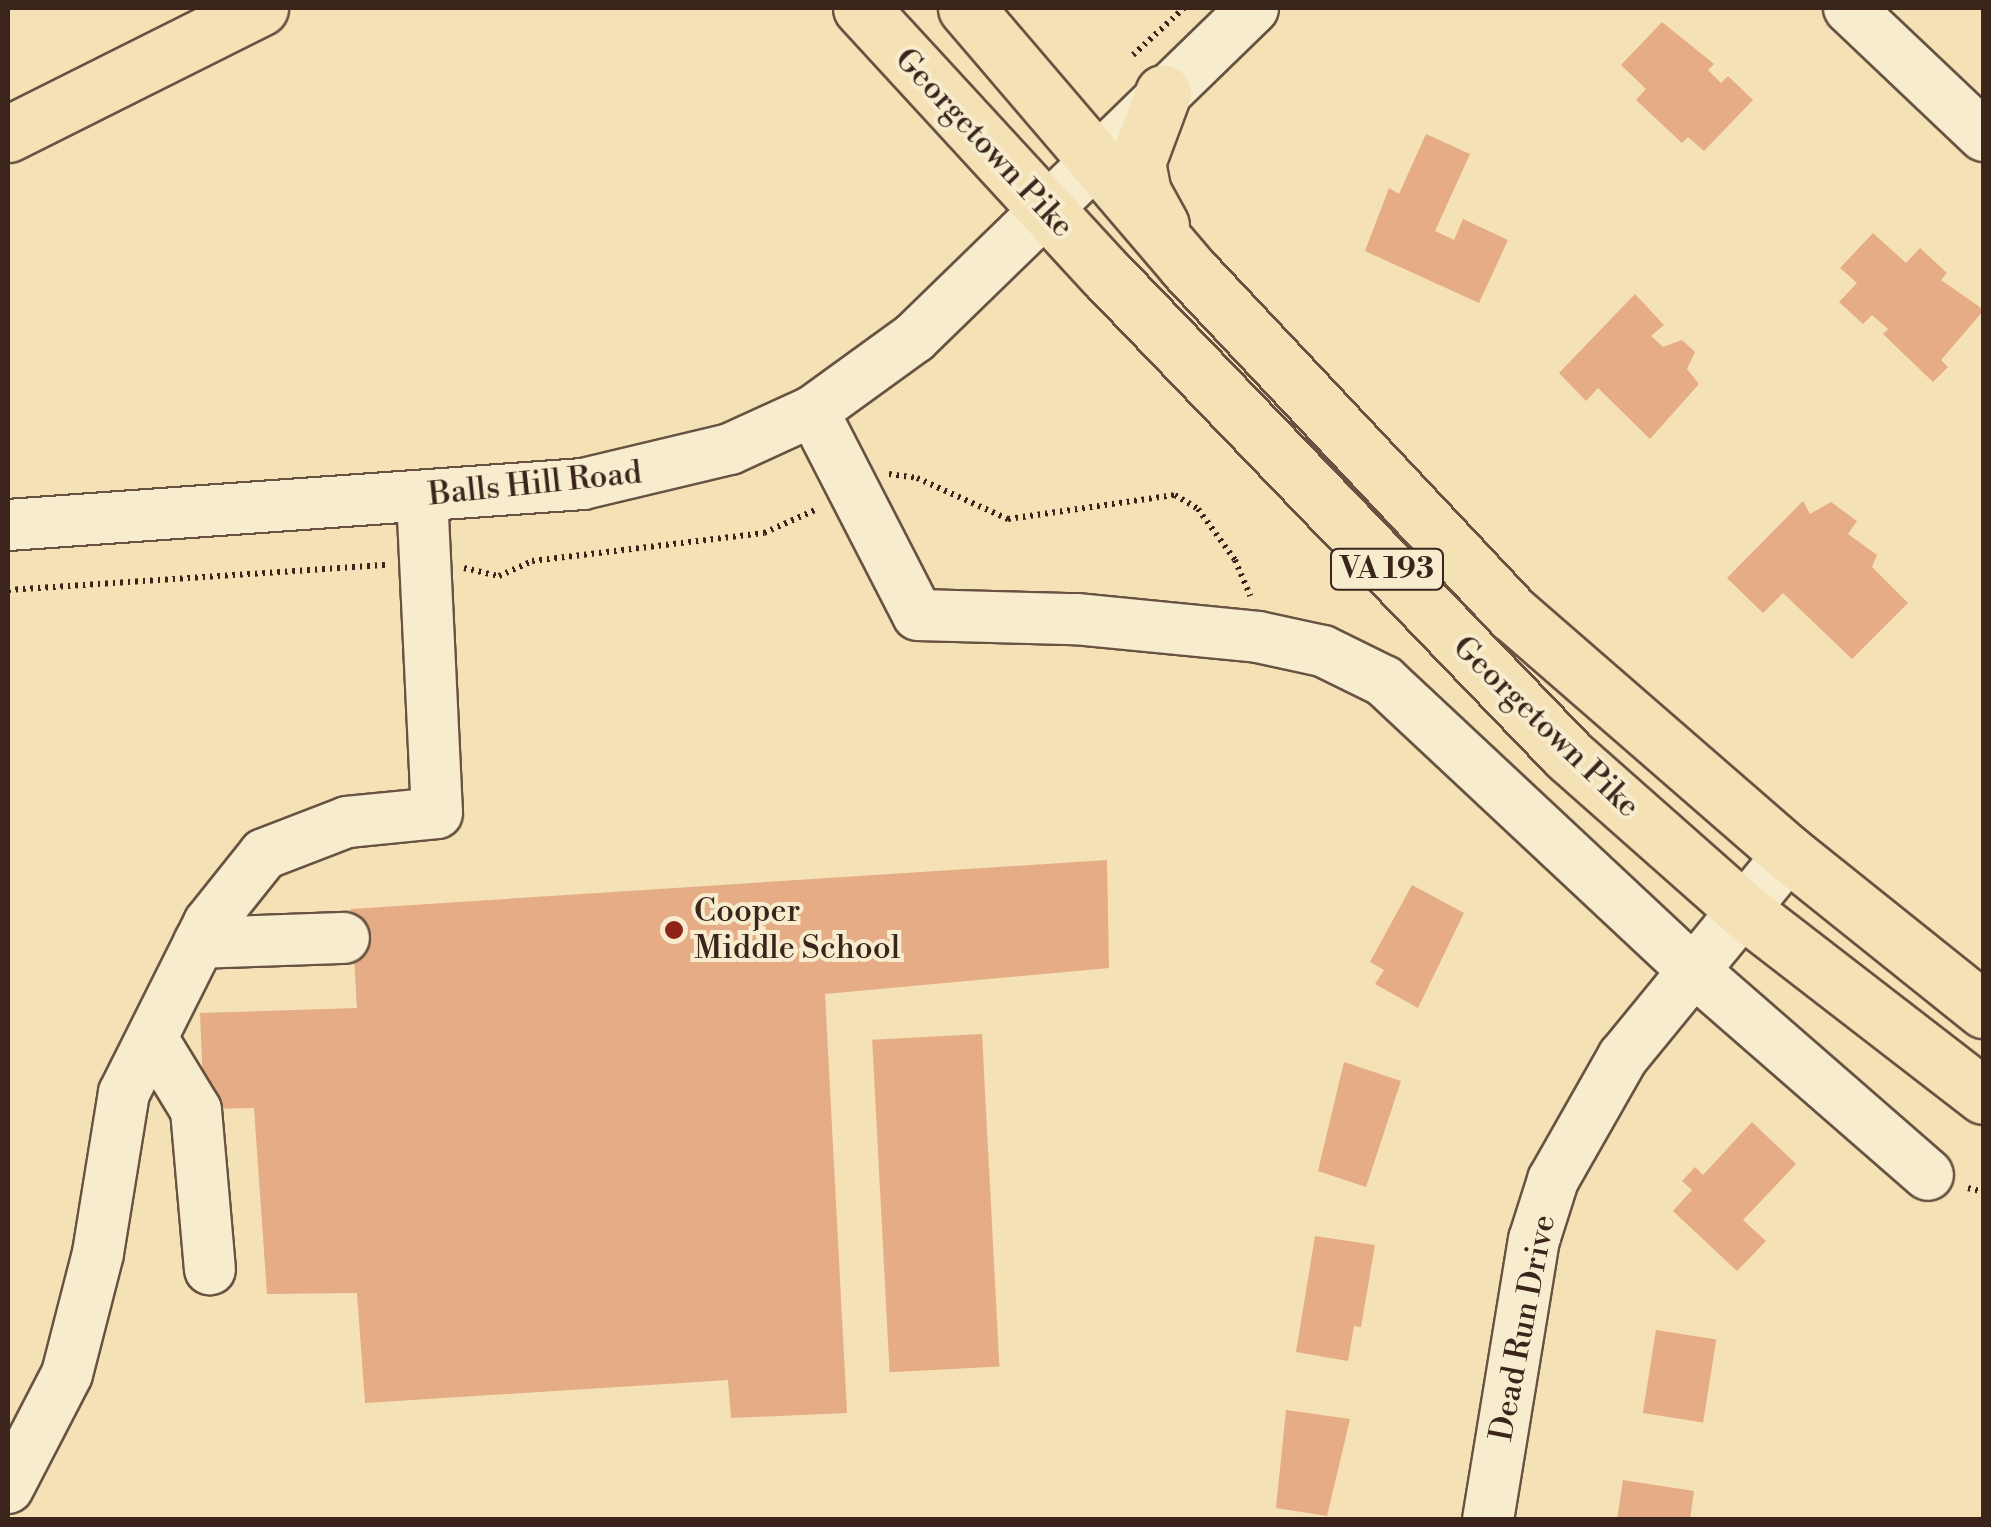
<!DOCTYPE html>
<html>
<head>
<meta charset="utf-8">
<style>
	body { margin:0 }
	#map { position:relative; width:1991px; height:1527px; overflow:hidden; background:#f4e1b5; font-family:"Libre Bodoni",serif }
	div>[style] { position:absolute }
	[style*='--x'] { left:calc(var(--x)*1px); top:calc(var(--y)*1px); width:calc(var(--w)*1px); rotate:calc(var(--a)*1deg) }
	.building>* { inset:0; background:#e5ac85; transform-origin:0 0 }
	.path>* { height:6px; margin-top:-3px; transform-origin:0; background:repeating-linear-gradient(90deg,#3a241b 0 2.5px,transparent 0 7.5px) }
	.roads { filter:drop-shadow(2px 0 #685342) drop-shadow(-2px 0 #685342) drop-shadow(0 2px #685342) drop-shadow(0 -2px #685342) }
	.minor>* { height:50px; margin:-25px; padding:0 25px; transform-origin:25px; border-radius:25px; background:#f8eccf }
	.major>* { height:55px; margin:-27.5px; padding:0 27.5px; transform-origin:27.5px; border-radius:27.5px; background:#f4e1b5 }
	.highway>* { height:55px; margin:-27.5px; padding:0 27.5px; transform-origin:27.5px; border-radius:27.5px; background:#f4e1b5 }
	.dots>* { width:28px; height:28px; translate:-50% -50%; box-sizing:border-box; border:5px solid #f8eccf; border-radius:50% }
	span { translate:-50% -50%; white-space:nowrap; text-align:center; line-height:1.15; -webkit-text-stroke:8px #f8eccf; paint-order:stroke }
	.shield-label span { padding:2px 8px; background:#f8eccf; border:2px solid; border-radius:8px; -webkit-text-stroke-width:0 }
	.shield-label { font-size:30px; color:#3a241b; font-weight:700 }
	.street-label { font-size:32px; color:#3a241b }
	.poi-label { font-size:32px; color:#3a241b }
	.left { translate:0 -50%; text-align:left }
	.frame { position:absolute; inset:0; border:10px solid #3a241b; pointer-events:none }
</style>
</head>
<body>
<div id="map">
	<div class="building">
		<i style="clip-path:polygon(1662px 22px,1714px 64px,1708px 70px,1721px 83px,1728px 76px,1753px 100px,1704px 151px,1688px 137px,1682px 143px,1636px 100px,1646px 89px,1621px 65px)"></i>
		<i style="clip-path:polygon(1426px 134px,1470px 154px,1435px 231px,1454px 240px,1463px 219px,1508px 240px,1479px 303px,1365px 251px,1389px 188px,1399px 194px)"></i>
		<i style="clip-path:polygon(1873px 233px,1906px 263px,1920px 248px,1947px 273px,1941px 280px,1984px 310px,1941px 360px,1948px 367px,1933px 382px,1883px 334px,1888px 329px,1872px 315px,1863px 324px,1839px 302px,1857px 283px,1840px 268px)"></i>
		<i style="clip-path:polygon(1635px 294px,1664px 325px,1651px 336px,1663px 347px,1682px 340px,1695px 352px,1687px 369px,1699px 384px,1650px 439px,1598px 388px,1586px 401px,1559px 373px)"></i>
		<i style="clip-path:polygon(1803px 501px,1810px 514px,1831px 502px,1857px 521px,1848px 534px,1877px 555px,1872px 567px,1908px 603px,1852px 659px,1783px 593px,1763px 613px,1727px 578px)"></i>
		<i style="clip-path:polygon(1107px 860px,1109px 968px,825px 994px,847px 1413px,731px 1418px,728px 1380px,365px 1403px,357px 1293px,267px 1294px,254px 1108px,204px 1109px,200px 1013px,357px 1008px,351px 909px)"></i>
		<i style="clip-path:polygon(1412px 885px,1464px 913px,1418px 1008px,1375px 984px,1384px 970px,1370px 962px)"></i>
		<i style="left:982px;top:1034px;width:333px;height:110px;rotate:87deg"></i>
		<i style="clip-path:polygon(1344px 1062px,1401px 1081px,1366px 1187px,1318px 1171px)"></i>
		<i style="clip-path:polygon(1752px 1122px,1796px 1164px,1743px 1220px,1766px 1241px,1737px 1271px,1673px 1211px,1692px 1190px,1682px 1181px,1695px 1167px,1703px 1175px)"></i>
		<i style="clip-path:polygon(1315px 1236px,1375px 1245px,1361px 1327px,1354px 1326px,1348px 1361px,1296px 1352px)"></i>
		<i style="left:1656px;top:1330px;width:61px;height:84px;rotate:9deg"></i>
		<i style="clip-path:polygon(1286px 1410px,1350px 1419px,1327px 1516px,1276px 1508px)"></i>
		<i style="clip-path:polygon(1623px 1480px,1694px 1491px,1690px 1520px,1617px 1520px)"></i>
	</div>
	<div class="path">
		<i style="--x:1133;--y:55;--w:69;--a:-42.7"></i>
		<i style="--x:889;--y:474;--w:28;--a:8"></i>
		<i style="--x:917;--y:478;--w:100;--a:24.3"></i>
		<i style="--x:1008;--y:519;--w:169;--a:-8.2"></i>
		<i style="--x:1175;--y:495;--w:27;--a:31"></i>
		<i style="--x:1198;--y:509;--w:63;--a:54"></i>
		<i style="--x:1235;--y:560;--w:39;--a:67"></i>
		<i style="--x:464;--y:568;--w:36;--a:13"></i>
		<i style="--x:499;--y:576;--w:36;--a:-24"></i>
		<i style="--x:532;--y:561;--w:234;--a:-6.9"></i>
		<i style="--x:764;--y:533;--w:56;--a:-24.3"></i>
		<i style="--x:8;--y:590;--w:380;--a:-3.8"></i>
		<i style="--x:1968;--y:1188;--w:16;--a:14"></i>
	</div>
	<div class="roads">
		<div class="minor">
			<i style="--x:1849;--y:8;--w:186;--a:43.5"></i>
			<i style="--x:813;--y:411;--w:229;--a:62.8"></i>
			<i style="--x:918;--y:615;--w:158;--a:1.5"></i>
			<i style="--x:1076;--y:619;--w:183;--a:5.6"></i>
			<i style="--x:1258;--y:637;--w:66;--a:12.2"></i>
			<i style="--x:1323;--y:651;--w:68;--a:26.2"></i>
			<i style="--x:1384;--y:681;--w:422;--a:43.1"></i>
			<i style="--x:1692;--y:969;--w:313;--a:41.1"></i>
			<i style="--x:8;--y:525;--w:576;--a:-4.08"></i>
			<i style="--x:583;--y:484;--w:151;--a:-13.4"></i>
			<i style="--x:730;--y:449;--w:91;--a:-24.6"></i>
			<i style="--x:813;--y:411;--w:125;--a:-35.9"></i>
			<i style="--x:914;--y:338;--w:473;--a:-44.2"></i>
			<i style="--x:199;--y:943;--w:145;--a:-2"></i>
			<i style="--x:152;--y:1038;--w:84;--a:58.6"></i>
			<i style="--x:196;--y:1110;--w:160;--a:85"></i>
			<i style="--x:8;--y:1488;--w:128;--a:-62.6"></i>
			<i style="--x:67;--y:1374;--w:125;--a:-75.6"></i>
			<i style="--x:98;--y:1253;--w:162;--a:-80.8"></i>
			<i style="--x:124;--y:1093;--w:190;--a:-63.4"></i>
			<i style="--x:209;--y:923;--w:88;--a:-51.4"></i>
			<i style="--x:264;--y:854;--w:89;--a:-21.1"></i>
			<i style="--x:347;--y:822;--w:90;--a:-5.7"></i>
			<i style="--x:437;--y:813;--w:317;--a:-92.7"></i>
			<i style="--x:1488;--y:1520;--w:284;--a:-80.7"></i>
			<i style="--x:1534;--y:1240;--w:63;--a:-72.4"></i>
			<i style="--x:1553;--y:1180;--w:142;--a:-60.4"></i>
			<i style="--x:1623;--y:1057;--w:262;--a:-50.7"></i>
		</div>
		<div class="major">
			<i style="--x:861;--y:8;--w:362;--a:47.4"></i>
			<i style="--x:1106;--y:274;--w:667;--a:46.15"></i>
			<i style="--x:1568;--y:755;--w:234;--a:41.5"></i>
			<i style="--x:1743;--y:910;--w:304;--a:37.7"></i>
			<i style="--x:966;--y:8;--w:339;--a:49.5"></i>
			<i style="--x:1186;--y:266;--w:478;--a:46.8"></i>
			<i style="--x:1513;--y:614;--w:366;--a:41"></i>
			<i style="--x:1789;--y:854;--w:250;--a:38.7"></i>
			<i style="--x:1161;--y:225;--w:37;--a:-119"></i>
			<i style="--x:1143;--y:193;--w:31;--a:-101"></i>
			<i style="--x:1137;--y:163;--w:75;--a:-69.6"></i>
		</div>
		<div class="highway">
			<i style="--x:8;--y:134;--w:282;--a:-26.6"></i>
		</div>
	</div>
	<div class="dots">
		<i style="left:674px;top:930px;background:#8f2418"></i>
	</div>
	<div class="shield-label">
		<span style="left:1387px;top:569px">VA 193</span>
	</div>
	<div class="street-label">
		<span style="left:984px;top:143px;rotate:47deg">Georgetown Pike</span>
		<span style="left:535px;top:484px;rotate:-6deg">Balls Hill Road</span>
		<span style="left:1546px;top:727px;rotate:44deg">Georgetown Pike</span>
		<span style="left:1523px;top:1328px;rotate:-79deg">Dead Run Drive</span>
	</div>
	<div class="poi-label">
		<span class="left" style="left:694px;top:930px">Cooper<br>Middle School</span>
	</div>
	<div class="frame"></div>
</div>
</body>
</html>
